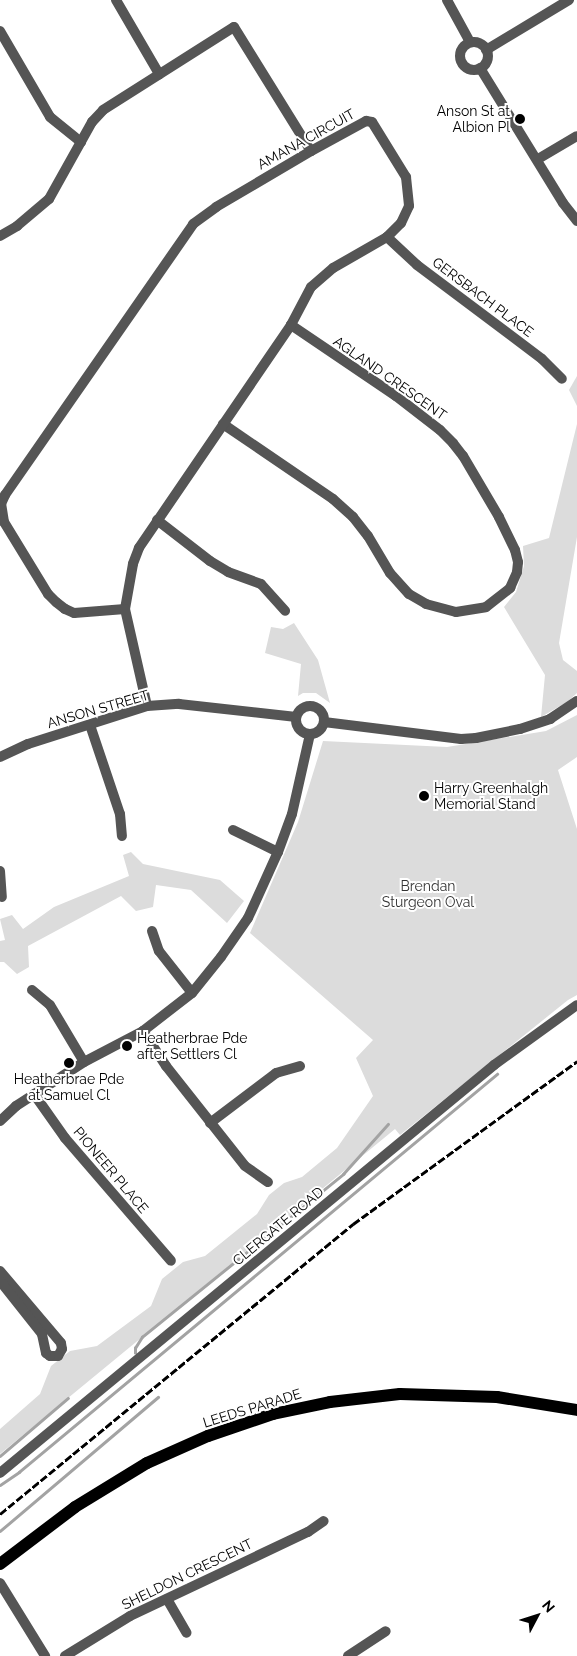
<!DOCTYPE html>
<html>
<head>
<meta charset="utf-8">
<style>
	body { margin:0 }
	#map { position:relative; width:577px; height:1656px; overflow:hidden; background:#fff; font-family:Raleway,sans-serif }
	div>[style] { position:absolute }
	[style*='--x'] { left:calc(var(--x)*1px); top:calc(var(--y)*1px); width:calc(var(--w)*1px); rotate:calc(var(--a)*1deg) }
	.green>* { inset:0; background:#dcdcdc }
	.stream>* { height:2.5px; margin:-1.25px; padding:0 1.25px; transform-origin:1.25px; border-radius:1.25px; background:#a3a3a3 }
	.minor>* { height:10px; margin:-5px; padding:0 5px; transform-origin:5px; border-radius:5px; background:#555 }
	.minor>.ring { margin:-5px; padding:0; box-sizing:content-box; background:none; border:10px solid #555; border-radius:50% }
	.major>* { height:12px; margin:-6px; padding:0 6px; transform-origin:6px; border-radius:6px; background:#000 }
	.rail>* { height:2.5px; margin-top:-1.25px; transform-origin:0; background:repeating-linear-gradient(90deg,#000 0 8px,transparent 0 10.5px) }
	.dots>* { width:14px; height:14px; translate:-50% -50%; box-sizing:border-box; border:2px solid #fff; border-radius:50% }
	span { translate:-50% -50%; white-space:nowrap; text-align:center; line-height:1.15; -webkit-text-stroke:4px #fff; paint-order:stroke }
	.poi-label { font-size:14px; color:#000 }
	.right { translate:-100% -50%; text-align:right }
	.left { translate:0 -50%; text-align:left }
	.street-label { font-size:14px; color:#000 }
	.park-label { font-size:14px; color:#333 }
	.north { position:absolute; left:512px; top:1591px; width:50px; height:50px; -webkit-text-stroke:4px #fff; paint-order:stroke; rotate:50deg; font-size:14px; font-weight:700; line-height:20px; text-align:center; color:#000 }
	.north::after { content:''; display:block; margin:auto; width:18px; height:22px; background:#000; clip-path:polygon(50% 0,100% 100%,50% 72%,0 100%) }
</style>
</head>
<body>
<div id="map">
	<div class="green">
		<i style="clip-path:polygon(577px 376px,577px 406px,569px 390px)"></i>
		<i style="clip-path:polygon(577px 424px,577px 537px,559px 643px,563px 660px,577px 671px,577px 693px,567px 702px,541px 717px,545px 675px,504px 607px,516px 592px,524px 566px,523px 546px,549px 538px)"></i>
		<i style="clip-path:polygon(294px 623px,318px 660px,330px 703px,316px 693px,303px 693px,298px 696px,301px 664px,265px 653px,271px 627px,283px 629px)"></i>
		<i style="clip-path:polygon(577px 715px,577px 757px,558px 770px,577px 829px,577px 995px,568px 1000px,400px 1135px,395px 1129px,0 1454px,0 1429px,40px 1394px,51px 1366px,70px 1351px,97px 1346px,151px 1306px,162px 1279px,183px 1262px,205px 1256px,257px 1214px,269px 1195px,284px 1183px,302px 1177px,337px 1148px,373px 1096px,356px 1058px,373px 1040px,250px 933px,298px 822px,323px 741px,447px 747px,546px 731px)"></i>
		<i style="clip-path:polygon(131px 852px,143px 864px,220px 880px,244px 901px,227px 923px,191px 890px,156px 885px,153px 907px,136px 911px,121px 896px,28px 946px,29px 967px,17px 974px,4px 962px,0 962px,0 941px,5px 940px,0 919px,12px 915px,23px 929px,54px 907px,129px 876px,123px 855px)"></i>
	</div>
	<div class="stream">
		<i style="--x:135;--y:1353;--w:5;--a:-90"></i>
		<i style="--x:135;--y:1348;--w:13;--a:-58"></i>
		<i style="--x:142;--y:1337;--w:259;--a:-39"></i>
		<i style="--x:343;--y:1174;--w:67;--a:-48"></i>
		<i style="--x:0;--y:1456;--w:89;--a:-40.5"></i>
		<i style="--x:0;--y:1485;--w:23;--a:-34"></i>
		<i style="--x:19;--y:1472;--w:622;--a:-39.78"></i>
		<i style="--x:0;--y:1531;--w:207;--a:-40.3"></i>
	</div>
	<div class="minor">
		<i style="--x:116;--y:0;--w:86;--a:59.8"></i>
		<i style="--x:447;--y:0;--w:48;--a:61.3"></i>
		<i style="--x:0;--y:31;--w:99;--a:59.8"></i>
		<i style="--x:50;--y:117;--w:40;--a:39"></i>
		<i class="ring" style="left:460px;top:42px;width:18px;height:18px"></i>
		<i style="--x:486;--y:50;--w:97;--a:-31.1"></i>
		<i style="--x:480;--y:68;--w:158;--a:58.4"></i>
		<i style="--x:563;--y:203;--w:23;--a:52"></i>
		<i style="--x:538;--y:159;--w:45;--a:-30.5"></i>
		<i style="--x:0;--y:236;--w:20;--a:-30"></i>
		<i style="--x:17;--y:226;--w:42;--a:-40.2"></i>
		<i style="--x:49;--y:199;--w:88;--a:-60.8"></i>
		<i style="--x:92;--y:122;--w:16;--a:-47"></i>
		<i style="--x:103;--y:110;--w:155;--a:-32.4"></i>
		<i style="--x:234;--y:27;--w:146;--a:58.2"></i>
		<i style="--x:387;--y:237;--w:41;--a:43"></i>
		<i style="--x:417;--y:265;--w:156;--a:36.9"></i>
		<i style="--x:542;--y:359;--w:28;--a:45"></i>
		<i style="--x:223;--y:424;--w:133;--a:34.3"></i>
		<i style="--x:333;--y:499;--w:27;--a:42"></i>
		<i style="--x:353;--y:517;--w:24;--a:52"></i>
		<i style="--x:368;--y:536;--w:43;--a:59.3"></i>
		<i style="--x:390;--y:573;--w:28;--a:48"></i>
		<i style="--x:409;--y:594;--w:20;--a:30"></i>
		<i style="--x:426;--y:604;--w:31;--a:15"></i>
		<i style="--x:456;--y:612;--w:30;--a:-9"></i>
		<i style="--x:486;--y:607;--w:31;--a:-38"></i>
		<i style="--x:510;--y:588;--w:17;--a:-66"></i>
		<i style="--x:517;--y:572;--w:10;--a:-84"></i>
		<i style="--x:518;--y:562;--w:12;--a:-104"></i>
		<i style="--x:515;--y:550;--w:37;--a:-116"></i>
		<i style="--x:499;--y:517;--w:71;--a:-120.5"></i>
		<i style="--x:463;--y:456;--w:16;--a:-128"></i>
		<i style="--x:453;--y:443;--w:18;--a:-135"></i>
		<i style="--x:440;--y:430;--w:56;--a:-142.3"></i>
		<i style="--x:396;--y:396;--w:127;--a:-145.9"></i>
		<i style="--x:157;--y:520;--w:67;--a:37.7"></i>
		<i style="--x:210;--y:561;--w:21;--a:31"></i>
		<i style="--x:228;--y:572;--w:35;--a:20"></i>
		<i style="--x:261;--y:584;--w:36;--a:48"></i>
		<i style="--x:125;--y:609;--w:51;--a:175.5"></i>
		<i style="--x:74;--y:613;--w:10;--a:-156"></i>
		<i style="--x:65;--y:609;--w:11;--a:-142"></i>
		<i style="--x:56;--y:602;--w:11;--a:-135"></i>
		<i style="--x:48;--y:594;--w:84;--a:-121.4"></i>
		<i style="--x:4;--y:522;--w:18;--a:-99"></i>
		<i style="--x:1;--y:504;--w:10;--a:-66"></i>
		<i style="--x:5;--y:495;--w:330;--a:-55.2"></i>
		<i style="--x:193;--y:224;--w:29;--a:-36"></i>
		<i style="--x:216;--y:207;--w:110;--a:-30.5"></i>
		<i style="--x:311;--y:151;--w:63;--a:-28.6"></i>
		<i style="--x:366;--y:121;--w:6;--a:9"></i>
		<i style="--x:372;--y:122;--w:65;--a:58.3"></i>
		<i style="--x:406;--y:177;--w:29;--a:84"></i>
		<i style="--x:409;--y:206;--w:19;--a:115"></i>
		<i style="--x:401;--y:223;--w:20;--a:135"></i>
		<i style="--x:387;--y:237;--w:62;--a:150.1"></i>
		<i style="--x:333;--y:268;--w:29;--a:139"></i>
		<i style="--x:311;--y:287;--w:43;--a:117.8"></i>
		<i style="--x:291;--y:325;--w:270;--a:124.3"></i>
		<i style="--x:139;--y:548;--w:17;--a:111"></i>
		<i style="--x:133;--y:564;--w:46;--a:100.1"></i>
		<i style="--x:125;--y:609;--w:99;--a:77.2"></i>
		<i class="ring" style="left:296px;top:706px;width:18px;height:18px"></i>
		<i style="--x:324;--y:722;--w:138;--a:7.1"></i>
		<i style="--x:461;--y:739;--w:15;--a:-4"></i>
		<i style="--x:476;--y:738;--w:45;--a:-11.6"></i>
		<i style="--x:520;--y:729;--w:32;--a:-18"></i>
		<i style="--x:550;--y:719;--w:32;--a:-34"></i>
		<i style="--x:90;--y:725;--w:94;--a:71.4"></i>
		<i style="--x:120;--y:814;--w:22;--a:85"></i>
		<i style="--x:0;--y:757;--w:31;--a:-25"></i>
		<i style="--x:28;--y:744;--w:125;--a:-17.7"></i>
		<i style="--x:147;--y:706;--w:32;--a:-4"></i>
		<i style="--x:179;--y:704;--w:118;--a:6.3"></i>
		<i style="--x:233;--y:830;--w:50;--a:26.1"></i>
		<i style="--x:0;--y:871;--w:26;--a:86"></i>
		<i style="--x:152;--y:931;--w:21;--a:71"></i>
		<i style="--x:159;--y:951;--w:53;--a:51.8"></i>
		<i style="--x:32;--y:990;--w:23;--a:40"></i>
		<i style="--x:50;--y:1005;--w:66;--a:59.2"></i>
		<i style="--x:143;--y:1031;--w:42;--a:56.7"></i>
		<i style="--x:166;--y:1066;--w:127;--a:51.7"></i>
		<i style="--x:245;--y:1166;--w:28;--a:35"></i>
		<i style="--x:34;--y:1094;--w:54;--a:54.8"></i>
		<i style="--x:65;--y:1138;--w:162;--a:49.2"></i>
		<i style="--x:0;--y:1121;--w:22;--a:-43"></i>
		<i style="--x:16;--y:1106;--w:81;--a:-32.9"></i>
		<i style="--x:84;--y:1062;--w:67;--a:-27.7"></i>
		<i style="--x:143;--y:1031;--w:62;--a:-37.8"></i>
		<i style="--x:192;--y:993;--w:46;--a:-51.1"></i>
		<i style="--x:221;--y:957;--w:47;--a:-55.3"></i>
		<i style="--x:248;--y:918;--w:72;--a:-65.6"></i>
		<i style="--x:278;--y:852;--w:40;--a:-69.8"></i>
		<i style="--x:292;--y:814;--w:82;--a:-77.3"></i>
		<i style="--x:210;--y:1123;--w:83;--a:-37.1"></i>
		<i style="--x:276;--y:1073;--w:25;--a:-16"></i>
		<i style="--x:0;--y:1271;--w:94;--a:49.7"></i>
		<i style="--x:61;--y:1343;--w:6;--a:81"></i>
		<i style="--x:62;--y:1349;--w:8;--a:120"></i>
		<i style="--x:58;--y:1356;--w:8;--a:180"></i>
		<i style="--x:50;--y:1356;--w:5;--a:-143"></i>
		<i style="--x:46;--y:1353;--w:19;--a:-102"></i>
		<i style="--x:42;--y:1334;--w:68;--a:-128.4"></i>
		<i style="--x:0;--y:1473;--w:641;--a:-39.55"></i>
		<i style="--x:494;--y:1065;--w:102;--a:-35.9"></i>
		<i style="--x:0;--y:1583;--w:86;--a:58.3"></i>
		<i style="--x:167;--y:1599;--w:39;--a:60"></i>
		<i style="--x:65;--y:1656;--w:76;--a:-31.6"></i>
		<i style="--x:130;--y:1616;--w:197;--a:-25.3"></i>
		<i style="--x:308;--y:1532;--w:19;--a:-35"></i>
		<i style="--x:348;--y:1656;--w:45;--a:-33.3"></i>
	</div>
	<div class="major">
		<i style="--x:0;--y:1564;--w:94;--a:-37.2"></i>
		<i style="--x:75;--y:1507;--w:84;--a:-31.4"></i>
		<i style="--x:147;--y:1463;--w:67;--a:-23.9"></i>
		<i style="--x:208;--y:1436;--w:69;--a:-18.7"></i>
		<i style="--x:273;--y:1414;--w:58;--a:-11.9"></i>
		<i style="--x:330;--y:1402;--w:70;--a:-6.5"></i>
		<i style="--x:400;--y:1394;--w:97;--a:1.8"></i>
		<i style="--x:497;--y:1397;--w:81;--a:9.2"></i>
	</div>
	<div class="rail">
		<i style="--x:0;--y:1514;--w:457;--a:-39.4"></i>
		<i style="--x:353;--y:1224;--w:277;--a:-36"></i>
	</div>
	<div class="dots">
		<i style="left:520px;top:119px;background:#000"></i>
		<i style="left:424px;top:796px;background:#000"></i>
		<i style="left:127px;top:1046px;background:#000"></i>
		<i style="left:69px;top:1063px;background:#000"></i>
	</div>
	<div class="poi-label">
		<span class="right" style="left:510px;top:119px">Anson St at<br>Albion Pl</span>
		<span class="left" style="left:434px;top:796px">Harry Greenhalgh<br>Memorial Stand</span>
		<span class="left" style="left:137px;top:1046px">Heatherbrae Pde<br>after Settlers Cl</span>
		<span style="left:69px;top:1087px">Heatherbrae Pde<br>at Samuel Cl</span>
	</div>
	<div class="street-label">
		<span style="left:306px;top:139px;rotate:-29deg">AMANA CIRCUIT</span>
		<span style="left:483px;top:297px;rotate:37deg">GERSBACH PLACE</span>
		<span style="left:390px;top:378px;rotate:35deg">AGLAND CRESCENT</span>
		<span style="left:98px;top:709px;rotate:-16deg">ANSON STREET</span>
		<span style="left:111px;top:1170px;rotate:50deg">PIONEER PLACE</span>
		<span style="left:278px;top:1226px;rotate:-40deg">CLERGATE ROAD</span>
		<span style="left:252px;top:1408px;rotate:-17deg">LEEDS PARADE</span>
		<span style="left:187px;top:1574px;rotate:-26deg">SHELDON CRESCENT</span>
	</div>
	<div class="park-label">
		<span style="left:428px;top:894px">Brendan<br>Sturgeon Oval</span>
	</div>
	<div class="north">N</div>
</div>
</body>
</html>
